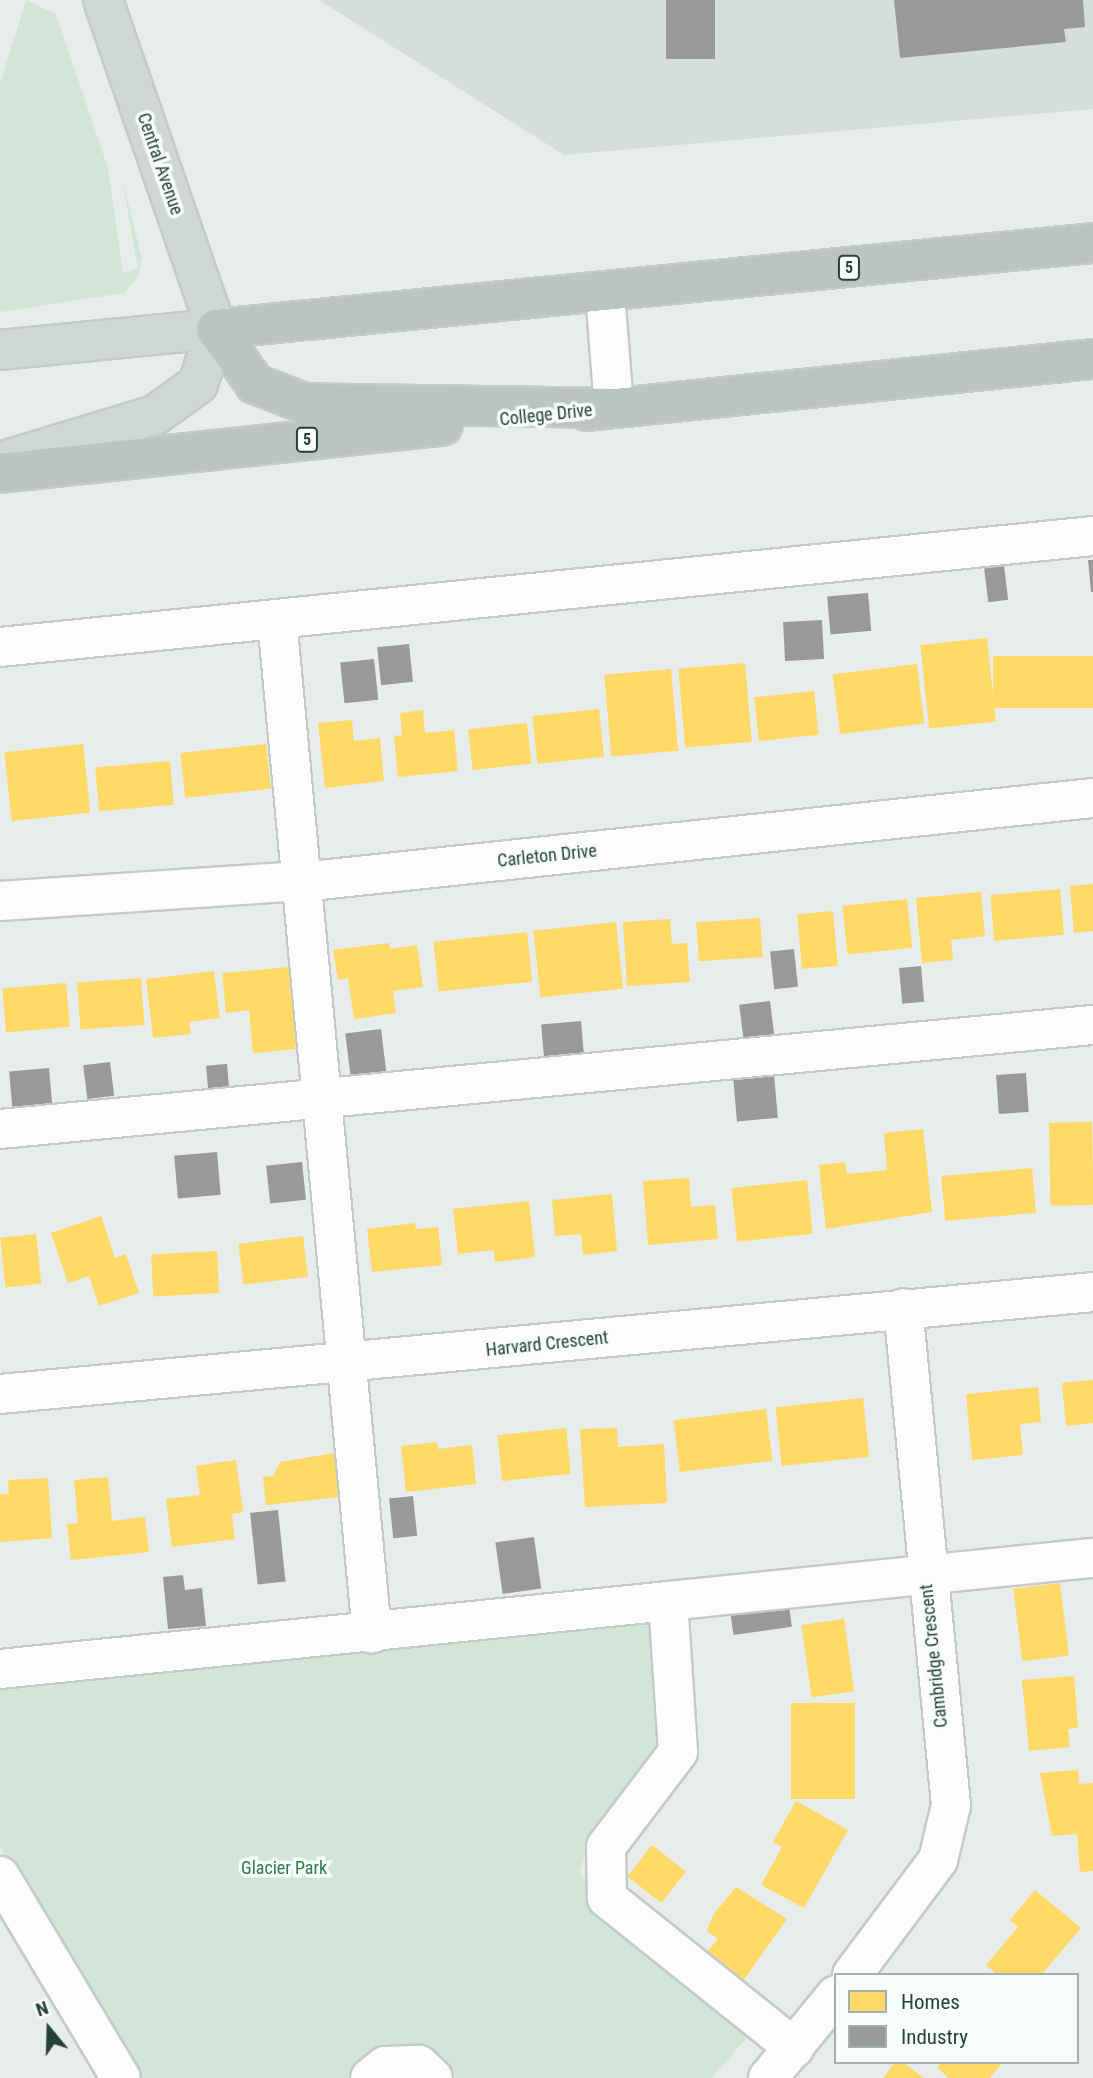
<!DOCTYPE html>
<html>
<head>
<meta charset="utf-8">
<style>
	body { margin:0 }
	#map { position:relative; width:1093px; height:2078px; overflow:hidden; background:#e8edeb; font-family:"Roboto Condensed",sans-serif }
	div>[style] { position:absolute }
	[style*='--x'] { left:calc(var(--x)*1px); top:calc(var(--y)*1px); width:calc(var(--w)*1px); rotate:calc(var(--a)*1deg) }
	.built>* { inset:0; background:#d6dedb }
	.green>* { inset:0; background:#d1e6d8 }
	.homes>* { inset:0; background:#ffd966; transform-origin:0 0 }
	.industry>* { inset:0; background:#999; transform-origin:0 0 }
	.roads { filter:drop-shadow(2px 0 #c5cac8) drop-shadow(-2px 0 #c5cac8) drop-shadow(0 2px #c5cac8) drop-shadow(0 -2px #c5cac8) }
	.minor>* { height:38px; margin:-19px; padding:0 19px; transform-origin:19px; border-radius:19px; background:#fcfcfc }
	.major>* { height:38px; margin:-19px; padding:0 19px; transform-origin:19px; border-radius:19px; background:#cfd7d5 }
	.highway>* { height:38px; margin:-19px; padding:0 19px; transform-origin:19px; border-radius:19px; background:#bcc4c2 }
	span { translate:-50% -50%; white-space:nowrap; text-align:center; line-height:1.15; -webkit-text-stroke:7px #f7fbf9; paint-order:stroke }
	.shield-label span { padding:2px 5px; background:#f7fbf9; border:2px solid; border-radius:5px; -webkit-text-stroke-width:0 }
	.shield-label { font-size:16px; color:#24423a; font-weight:700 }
	.street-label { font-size:18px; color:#24423a }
	.park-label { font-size:18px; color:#2d7a4b }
	.legend { position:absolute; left:834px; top:1973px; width:245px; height:91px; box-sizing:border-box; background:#f7fbf9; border:2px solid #a3b1ad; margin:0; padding:9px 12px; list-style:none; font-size:21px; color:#24423a }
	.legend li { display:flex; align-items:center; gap:14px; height:35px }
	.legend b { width:35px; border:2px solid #a3b1ad }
	.north { position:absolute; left:14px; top:1994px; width:70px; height:70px; -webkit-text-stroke:5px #f7fbf9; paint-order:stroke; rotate:341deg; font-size:19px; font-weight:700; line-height:28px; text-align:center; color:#24423a }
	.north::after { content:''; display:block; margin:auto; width:24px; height:32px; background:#24423a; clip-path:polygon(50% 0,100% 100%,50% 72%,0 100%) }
</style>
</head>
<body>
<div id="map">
	<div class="built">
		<i style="clip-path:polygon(319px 0,1093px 0,1093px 109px,564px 155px)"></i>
	</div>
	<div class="green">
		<i style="clip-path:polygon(26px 0,56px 14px,108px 168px,123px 273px,138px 268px,121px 174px,142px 259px,138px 276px,124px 293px,0 312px,0 84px)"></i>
		<i style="clip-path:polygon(659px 1618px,666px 1749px,594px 1830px,580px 1871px,601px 1912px,750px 2034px,712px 2078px,456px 2078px,418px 2043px,377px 2058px,353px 2078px,134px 2078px,0 1846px,0 1679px,15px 1687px)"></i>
	</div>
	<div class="homes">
		<i style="left:987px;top:638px;width:84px;height:67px;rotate:84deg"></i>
		<i style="left:1093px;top:656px;width:52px;height:100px;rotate:90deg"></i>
		<i style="left:745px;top:663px;width:79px;height:67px;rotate:85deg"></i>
		<i style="left:917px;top:664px;width:60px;height:85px;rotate:83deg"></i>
		<i style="left:671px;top:669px;width:82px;height:67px;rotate:85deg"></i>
		<i style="left:814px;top:691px;width:44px;height:60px;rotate:84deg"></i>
		<i style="left:599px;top:709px;width:48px;height:67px;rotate:84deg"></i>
		<i style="clip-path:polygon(423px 710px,425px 733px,454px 730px,458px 771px,398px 777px,394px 736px,402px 735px,400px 713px)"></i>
		<i style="clip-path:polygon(352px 720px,354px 741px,380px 738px,384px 781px,325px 788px,318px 723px)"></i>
		<i style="left:527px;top:723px;width:41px;height:59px;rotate:84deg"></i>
		<i style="left:83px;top:744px;width:69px;height:79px;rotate:84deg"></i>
		<i style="left:266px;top:744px;width:45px;height:86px;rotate:84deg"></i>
		<i style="left:170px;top:761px;width:44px;height:75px;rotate:85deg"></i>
		<i style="clip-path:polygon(1093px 884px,1093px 931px,1074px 933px,1070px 886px)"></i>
		<i style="left:1060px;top:889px;width:46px;height:70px;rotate:85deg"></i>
		<i style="clip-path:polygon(981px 892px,985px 936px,951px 940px,953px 960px,922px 963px,916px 898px)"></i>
		<i style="left:907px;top:899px;width:49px;height:65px;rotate:84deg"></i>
		<i style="left:833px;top:911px;width:55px;height:36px;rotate:85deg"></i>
		<i style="left:760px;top:918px;width:39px;height:64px;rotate:86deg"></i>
		<i style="clip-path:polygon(670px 919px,672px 944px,687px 943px,690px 982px,627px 986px,623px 922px)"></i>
		<i style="left:616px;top:922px;width:67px;height:83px;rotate:84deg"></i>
		<i style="left:527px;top:932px;width:50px;height:94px;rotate:84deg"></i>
		<i style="clip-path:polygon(389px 943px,390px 949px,417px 945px,423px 987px,393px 991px,396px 1013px,354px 1019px,348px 978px,338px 980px,333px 950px)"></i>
		<i style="clip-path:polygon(289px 967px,296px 1049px,253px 1053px,249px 1010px,226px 1013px,222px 973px)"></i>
		<i style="clip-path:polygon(214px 971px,220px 1018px,189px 1022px,191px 1034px,153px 1038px,146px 979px)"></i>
		<i style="left:141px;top:978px;width:47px;height:64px;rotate:86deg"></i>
		<i style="left:66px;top:983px;width:44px;height:64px;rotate:85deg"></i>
		<i style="left:1092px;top:1122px;width:83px;height:43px;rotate:89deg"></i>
		<i style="clip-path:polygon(923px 1129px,932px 1212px,826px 1229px,819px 1165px,845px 1162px,847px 1174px,887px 1170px,884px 1133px)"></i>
		<i style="left:1032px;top:1168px;width:45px;height:91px;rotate:85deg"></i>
		<i style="clip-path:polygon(689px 1178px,691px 1207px,715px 1205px,718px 1239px,648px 1245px,643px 1181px)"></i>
		<i style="left:807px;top:1180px;width:54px;height:76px;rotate:84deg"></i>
		<i style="clip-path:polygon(612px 1194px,617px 1251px,583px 1255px,581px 1234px,555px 1236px,552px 1200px)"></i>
		<i style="clip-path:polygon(529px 1201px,535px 1257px,495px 1262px,494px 1250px,458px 1254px,453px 1209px)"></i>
		<i style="clip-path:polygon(101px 1216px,115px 1258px,126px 1254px,139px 1293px,99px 1306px,89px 1276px,68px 1283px,51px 1233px)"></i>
		<i style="clip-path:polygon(415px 1223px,416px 1229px,438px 1227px,442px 1265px,372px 1272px,367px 1229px)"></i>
		<i style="left:36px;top:1234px;width:50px;height:36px;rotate:84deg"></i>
		<i style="left:303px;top:1236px;width:41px;height:65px;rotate:83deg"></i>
		<i style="left:217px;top:1251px;width:42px;height:66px;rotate:87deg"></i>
		<i style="clip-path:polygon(1093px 1380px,1093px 1423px,1066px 1426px,1062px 1383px)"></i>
		<i style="clip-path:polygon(1038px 1387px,1041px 1422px,1020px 1424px,1023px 1455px,972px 1460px,966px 1394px)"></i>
		<i style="left:863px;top:1398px;width:59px;height:88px;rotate:84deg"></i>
		<i style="left:766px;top:1409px;width:52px;height:93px;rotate:83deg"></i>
		<i style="left:566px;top:1428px;width:46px;height:69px;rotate:84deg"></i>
		<i style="clip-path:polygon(617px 1428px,618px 1447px,664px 1444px,667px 1503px,585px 1507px,580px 1429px)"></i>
		<i style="clip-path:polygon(437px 1442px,438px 1449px,472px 1445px,476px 1484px,406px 1492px,401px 1446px)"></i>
		<i style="clip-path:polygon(334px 1453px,340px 1497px,266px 1505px,263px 1477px,273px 1476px,280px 1462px)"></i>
		<i style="clip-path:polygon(236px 1460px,243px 1512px,232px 1514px,235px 1539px,172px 1547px,166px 1499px,200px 1495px,196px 1466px)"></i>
		<i style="clip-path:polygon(108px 1477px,112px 1521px,145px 1517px,149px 1552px,71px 1560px,67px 1524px,78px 1523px,74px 1480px)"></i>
		<i style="clip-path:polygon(48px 1478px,52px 1538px,0 1542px,0 1494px,9px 1494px,8px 1480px)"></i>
		<i style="left:1060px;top:1583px;width:73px;height:47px;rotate:83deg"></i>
		<i style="left:844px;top:1619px;width:73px;height:43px;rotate:82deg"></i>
		<i style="clip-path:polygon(1074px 1676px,1078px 1728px,1068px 1729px,1070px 1747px,1029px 1751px,1022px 1680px)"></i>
		<i style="left:791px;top:1703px;width:64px;height:96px"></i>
		<i style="clip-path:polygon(1078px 1770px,1079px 1784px,1093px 1783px,1093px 1871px,1080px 1872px,1077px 1834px,1052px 1836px,1040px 1773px)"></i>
		<i style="clip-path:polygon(796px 1801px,848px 1830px,804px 1908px,761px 1885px,782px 1847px,773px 1842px)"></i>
		<i style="left:652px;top:1845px;width:43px;height:40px;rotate:38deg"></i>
		<i style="clip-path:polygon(736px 1887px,787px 1919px,743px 1981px,707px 1952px,718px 1939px,707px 1931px,713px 1915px)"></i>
		<i style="clip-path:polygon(1035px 1890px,1081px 1928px,1041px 1975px,998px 1975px,986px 1965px,1018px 1927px,1010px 1920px)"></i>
		<i style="clip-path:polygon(895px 2062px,903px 2062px,924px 2078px,883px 2078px)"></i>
		<i style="clip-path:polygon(942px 2062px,1003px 2062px,990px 2078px,949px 2078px,937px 2068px)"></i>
	</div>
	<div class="industry">
		<i style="left:666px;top:0;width:49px;height:59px"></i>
		<i style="clip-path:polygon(894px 0,1083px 0,1085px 27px,1064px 29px,1066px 42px,900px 58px)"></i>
		<i style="clip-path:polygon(1088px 560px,1093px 560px,1093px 592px,1091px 592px)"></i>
		<i style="left:1004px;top:566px;width:34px;height:20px;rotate:83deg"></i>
		<i style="left:868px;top:593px;width:38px;height:41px;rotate:85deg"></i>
		<i style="left:822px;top:620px;width:39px;height:39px;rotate:87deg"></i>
		<i style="left:409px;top:644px;width:38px;height:32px;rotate:84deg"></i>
		<i style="left:374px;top:659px;width:41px;height:34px;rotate:84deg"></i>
		<i style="left:794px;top:949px;width:38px;height:24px;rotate:84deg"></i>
		<i style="left:921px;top:966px;width:36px;height:22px;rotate:85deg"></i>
		<i style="left:770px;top:1001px;width:34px;height:31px;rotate:83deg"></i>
		<i style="left:581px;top:1021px;width:36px;height:40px;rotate:85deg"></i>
		<i style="left:381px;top:1029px;width:48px;height:36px;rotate:83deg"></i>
		<i style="left:110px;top:1062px;width:34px;height:27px;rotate:83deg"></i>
		<i style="left:227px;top:1064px;width:32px;height:21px;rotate:85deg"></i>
		<i style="left:49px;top:1068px;width:38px;height:40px;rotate:85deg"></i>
		<i style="left:1026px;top:1073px;width:39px;height:30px;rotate:86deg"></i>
		<i style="left:774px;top:1074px;width:44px;height:41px;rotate:85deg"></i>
		<i style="left:217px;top:1152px;width:43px;height:43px;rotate:85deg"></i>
		<i style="left:302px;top:1162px;width:38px;height:36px;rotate:84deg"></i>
		<i style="left:413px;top:1496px;width:40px;height:24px;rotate:84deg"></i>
		<i style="left:278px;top:1510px;width:72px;height:28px;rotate:84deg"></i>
		<i style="left:534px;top:1537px;width:52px;height:39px;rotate:82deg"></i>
		<i style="clip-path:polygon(183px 1575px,185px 1590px,202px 1588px,206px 1626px,168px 1629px,163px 1577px)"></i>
		<i style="left:789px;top:1606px;width:21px;height:59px;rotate:82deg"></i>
	</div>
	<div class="roads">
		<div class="minor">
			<i style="--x:605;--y:293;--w:115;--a:85.5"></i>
			<i style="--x:277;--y:619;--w:1019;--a:84.65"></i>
			<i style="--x:0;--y:647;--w:1099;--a:-5.8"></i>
			<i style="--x:0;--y:901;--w:321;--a:-3.8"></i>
			<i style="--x:320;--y:880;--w:777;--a:-6.06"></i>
			<i style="--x:0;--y:1129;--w:1098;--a:-5.44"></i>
			<i style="--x:0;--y:1394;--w:1098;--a:-5.33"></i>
			<i style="--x:668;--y:1601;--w:427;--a:-5.8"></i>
			<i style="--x:0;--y:1669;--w:671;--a:-5.81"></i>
			<i style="--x:668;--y:1601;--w:151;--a:86.2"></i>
			<i style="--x:678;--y:1752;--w:119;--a:127.2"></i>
			<i style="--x:606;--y:1847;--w:51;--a:88.9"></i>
			<i style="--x:607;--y:1898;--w:240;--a:38.7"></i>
			<i style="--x:0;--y:1876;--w:235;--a:59.1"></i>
			<i style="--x:852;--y:1975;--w:144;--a:-53.2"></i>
			<i style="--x:938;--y:1860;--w:57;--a:-76.7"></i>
			<i style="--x:951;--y:1805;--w:499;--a:-95.5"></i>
			<i style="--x:370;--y:2078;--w:19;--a:-39"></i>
			<i style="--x:385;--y:2066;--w:34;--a:-2"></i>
			<i style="--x:419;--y:2065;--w:19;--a:43"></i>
			<i style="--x:768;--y:2078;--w:107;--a:-50.7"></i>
		</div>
		<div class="major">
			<i style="--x:103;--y:0;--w:348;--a:71"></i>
			<i style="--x:0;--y:350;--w:217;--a:-5.6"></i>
			<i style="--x:0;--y:462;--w:162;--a:-16.9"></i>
			<i style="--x:155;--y:415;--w:53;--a:-35.8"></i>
			<i style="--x:198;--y:384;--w:58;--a:-71.9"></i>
		</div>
		<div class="highway">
			<i style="--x:614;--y:408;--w:310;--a:-179.1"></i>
			<i style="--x:304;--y:403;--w:53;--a:-158.8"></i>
			<i style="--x:255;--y:384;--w:67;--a:-125.3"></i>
			<i style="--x:216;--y:329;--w:881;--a:-5.6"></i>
			<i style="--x:587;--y:411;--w:509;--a:-5.87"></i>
			<i style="--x:0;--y:473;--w:445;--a:-6.1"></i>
		</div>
	</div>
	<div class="shield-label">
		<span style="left:849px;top:268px">5</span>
		<span style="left:307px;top:440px">5</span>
	</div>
	<div class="street-label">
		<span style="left:160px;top:164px;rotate:71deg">Central Avenue</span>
		<span style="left:546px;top:415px;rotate:-6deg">College Drive</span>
		<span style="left:547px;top:856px;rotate:-6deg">Carleton Drive</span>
		<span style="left:547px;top:1344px;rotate:-6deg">Harvard Crescent</span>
		<span style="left:934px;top:1656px;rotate:-96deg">Cambridge Crescent</span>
	</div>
	<div class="park-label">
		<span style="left:284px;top:1868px">Glacier Park</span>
	</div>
	<ul class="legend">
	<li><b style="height:19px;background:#ffd966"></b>Homes</li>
	<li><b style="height:19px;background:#999"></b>Industry</li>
	</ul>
	<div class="north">N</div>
</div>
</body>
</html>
